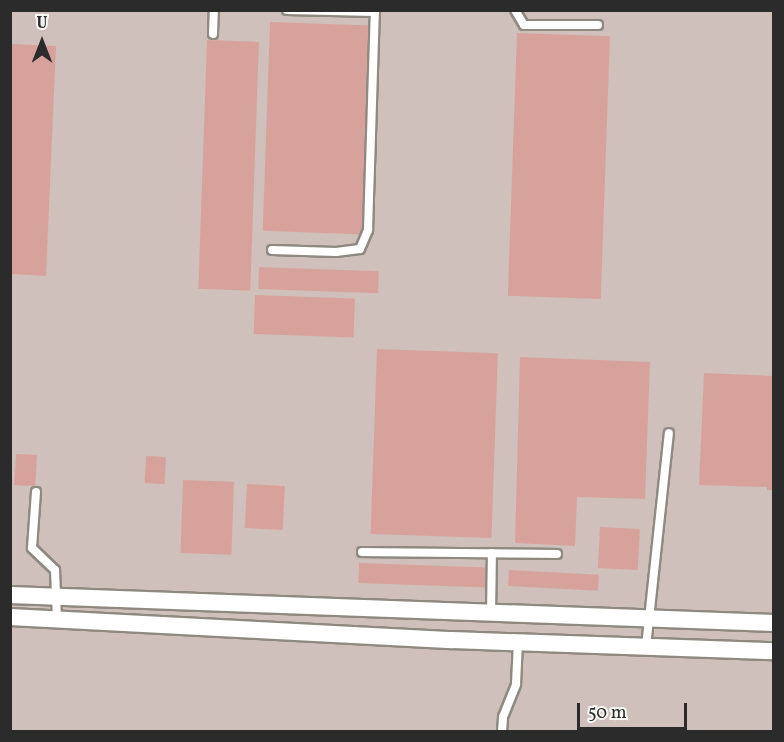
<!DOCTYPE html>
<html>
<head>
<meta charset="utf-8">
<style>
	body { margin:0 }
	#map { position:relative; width:784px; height:742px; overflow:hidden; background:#f2e8d4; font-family:Vollkorn,serif }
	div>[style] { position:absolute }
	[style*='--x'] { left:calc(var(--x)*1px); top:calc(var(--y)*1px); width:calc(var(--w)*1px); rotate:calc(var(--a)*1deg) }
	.industrial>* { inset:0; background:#cfc0bb; transform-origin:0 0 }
	.building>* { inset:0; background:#d8a29c; transform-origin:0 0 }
	.roads { filter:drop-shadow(2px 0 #8e8a80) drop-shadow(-2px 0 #8e8a80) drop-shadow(0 2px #8e8a80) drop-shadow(0 -2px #8e8a80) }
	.service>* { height:8px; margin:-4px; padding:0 4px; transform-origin:4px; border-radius:4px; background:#fff }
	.minor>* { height:16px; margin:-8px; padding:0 8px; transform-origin:8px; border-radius:8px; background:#fff }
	span { translate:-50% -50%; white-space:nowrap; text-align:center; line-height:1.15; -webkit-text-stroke:4.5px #f6f6f2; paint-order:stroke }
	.frame { position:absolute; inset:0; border:12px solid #2b2b2b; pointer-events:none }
	.north { position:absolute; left:12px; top:12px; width:60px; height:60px; -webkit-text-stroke:4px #f6f6f2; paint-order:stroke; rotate:0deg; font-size:16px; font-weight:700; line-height:24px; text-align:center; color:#2b2b2b }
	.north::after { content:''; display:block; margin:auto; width:21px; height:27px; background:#2b2b2b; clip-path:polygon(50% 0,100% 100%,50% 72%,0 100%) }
	.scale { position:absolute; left:577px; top:703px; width:110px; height:27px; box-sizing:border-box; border:3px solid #2b2b2b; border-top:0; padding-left:8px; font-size:18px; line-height:21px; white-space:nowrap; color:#2b2b2b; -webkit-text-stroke:4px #f6f6f2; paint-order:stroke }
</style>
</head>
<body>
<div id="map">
	<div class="industrial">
		<i style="left:11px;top:11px;width:762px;height:720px"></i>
	</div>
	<div class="building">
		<i style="left:270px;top:22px;width:101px;height:209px;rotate:2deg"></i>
		<i style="left:517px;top:33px;width:93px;height:263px;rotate:2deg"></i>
		<i style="left:207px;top:40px;width:52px;height:249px;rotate:2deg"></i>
		<i style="clip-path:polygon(10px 44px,56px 46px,46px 276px,10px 274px)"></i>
		<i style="left:259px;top:267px;width:120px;height:22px;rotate:2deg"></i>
		<i style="left:255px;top:295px;width:100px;height:39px;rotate:2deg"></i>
		<i style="left:377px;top:349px;width:121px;height:185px;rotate:2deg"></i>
		<i style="clip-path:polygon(520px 357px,650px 362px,645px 499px,577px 497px,575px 546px,515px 543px)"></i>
		<i style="clip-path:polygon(704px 373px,774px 376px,774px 490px,767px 490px,767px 487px,699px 485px)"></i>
		<i style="left:16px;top:454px;width:21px;height:31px;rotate:3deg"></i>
		<i style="left:146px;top:456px;width:20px;height:27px;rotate:3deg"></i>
		<i style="left:183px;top:480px;width:51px;height:73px;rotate:2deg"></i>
		<i style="left:247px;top:484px;width:38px;height:44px;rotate:3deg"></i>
		<i style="left:600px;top:527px;width:40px;height:41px;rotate:3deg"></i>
		<i style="left:359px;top:563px;width:128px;height:20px;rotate:2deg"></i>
		<i style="left:509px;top:570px;width:90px;height:16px;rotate:3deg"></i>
	</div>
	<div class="roads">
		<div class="service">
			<i style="--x:287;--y:10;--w:88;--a:1.3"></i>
			<i style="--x:515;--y:10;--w:17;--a:59"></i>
			<i style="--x:524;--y:25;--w:74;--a:0"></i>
			<i style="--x:213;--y:34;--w:24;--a:-88"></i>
			<i style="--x:272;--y:250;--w:64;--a:1.8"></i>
			<i style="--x:336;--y:252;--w:24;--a:-7"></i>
			<i style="--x:360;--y:249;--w:21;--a:-67"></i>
			<i style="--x:368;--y:230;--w:220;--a:-88.2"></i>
			<i style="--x:36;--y:492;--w:56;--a:94.1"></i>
			<i style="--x:32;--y:548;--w:32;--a:44"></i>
			<i style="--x:55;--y:570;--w:49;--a:87.7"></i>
			<i style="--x:362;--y:552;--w:195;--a:0.6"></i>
			<i style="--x:491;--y:614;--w:61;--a:-89.1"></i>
			<i style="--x:646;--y:647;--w:215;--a:-83.9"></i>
			<i style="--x:502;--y:732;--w:15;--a:-86"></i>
			<i style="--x:503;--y:717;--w:35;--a:-68"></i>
			<i style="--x:516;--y:684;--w:42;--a:-87.3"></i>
		</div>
		<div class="minor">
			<i style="--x:10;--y:595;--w:765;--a:2.1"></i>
			<i style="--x:10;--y:617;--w:443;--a:3"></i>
			<i style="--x:452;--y:640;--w:322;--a:2"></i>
		</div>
	</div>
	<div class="frame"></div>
	<div class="north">U</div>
	<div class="scale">50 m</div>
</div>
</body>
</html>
